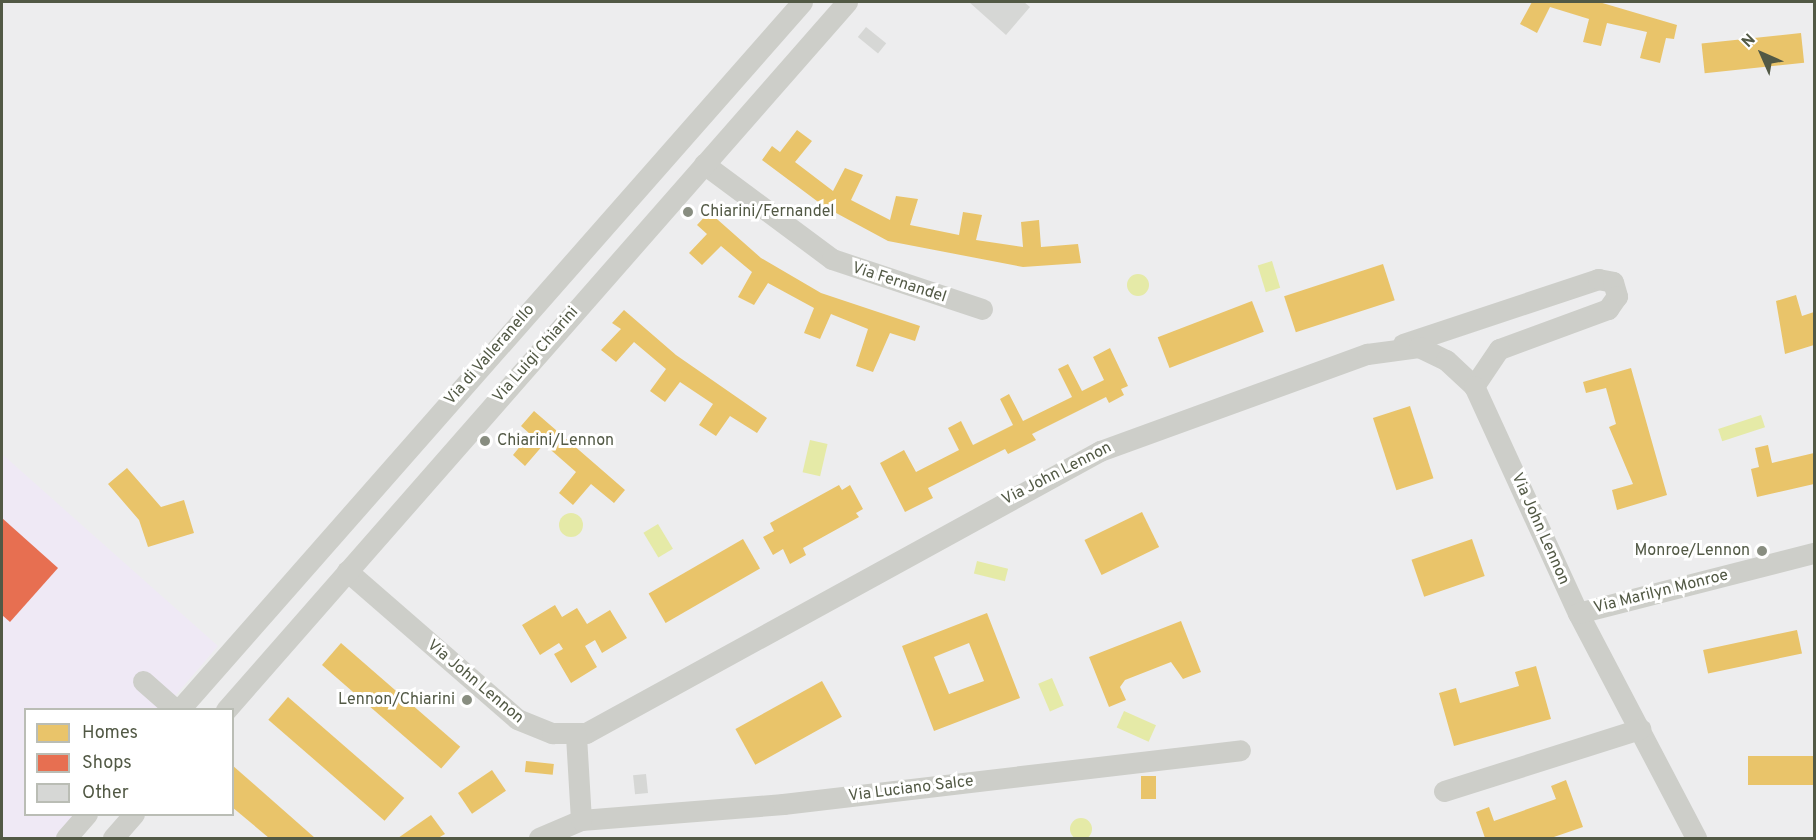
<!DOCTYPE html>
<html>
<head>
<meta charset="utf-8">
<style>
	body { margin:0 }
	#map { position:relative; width:1816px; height:840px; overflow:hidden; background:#ededee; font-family:Overpass,sans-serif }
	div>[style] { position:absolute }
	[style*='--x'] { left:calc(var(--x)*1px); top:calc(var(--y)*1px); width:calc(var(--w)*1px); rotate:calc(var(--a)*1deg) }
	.commercial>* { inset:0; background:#efe9f5 }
	.water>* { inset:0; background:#e5eaa7; transform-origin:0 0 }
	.round { border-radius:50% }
	.homes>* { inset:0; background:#e9c46a; transform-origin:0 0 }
	.shops>* { inset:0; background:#e76f51 }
	.building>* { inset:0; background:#d6d7d5; transform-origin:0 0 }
	.minor>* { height:21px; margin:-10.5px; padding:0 10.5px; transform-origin:10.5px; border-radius:10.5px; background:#cdcec9 }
	.dots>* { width:16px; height:16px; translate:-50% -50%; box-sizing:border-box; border:3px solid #fff; border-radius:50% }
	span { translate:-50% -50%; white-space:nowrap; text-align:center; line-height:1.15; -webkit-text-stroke:6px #fff; paint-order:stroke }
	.poi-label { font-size:16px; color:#525945 }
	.left { translate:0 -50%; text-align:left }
	.right { translate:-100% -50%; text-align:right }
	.street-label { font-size:16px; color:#525945 }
	.frame { position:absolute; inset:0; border:3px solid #525945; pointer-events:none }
	.legend { position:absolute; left:24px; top:708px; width:210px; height:108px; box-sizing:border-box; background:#fff; border:2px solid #babdb5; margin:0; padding:8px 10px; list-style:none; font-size:18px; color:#525945 }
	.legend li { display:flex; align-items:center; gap:12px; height:30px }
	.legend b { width:30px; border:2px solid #babdb5 }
	.north { position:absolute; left:1732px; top:24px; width:60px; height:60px; -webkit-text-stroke:4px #fff; paint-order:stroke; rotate:315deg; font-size:16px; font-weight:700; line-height:24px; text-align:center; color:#525945 }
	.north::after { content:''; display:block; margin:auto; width:21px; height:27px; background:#525945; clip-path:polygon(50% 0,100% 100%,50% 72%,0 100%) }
</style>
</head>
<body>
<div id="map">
	<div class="commercial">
		<i style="clip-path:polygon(2px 454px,218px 646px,164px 709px,26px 710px,26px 814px,76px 815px,56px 838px,2px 838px)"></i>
	</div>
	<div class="water">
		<i style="left:1272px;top:261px;width:28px;height:15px;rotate:73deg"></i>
		<i class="round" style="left:1127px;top:274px;width:22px;height:22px"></i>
		<i style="left:1761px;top:415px;width:13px;height:45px;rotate:72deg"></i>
		<i style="left:810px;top:440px;width:18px;height:33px;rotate:13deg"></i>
		<i class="round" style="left:559px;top:513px;width:24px;height:24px"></i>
		<i style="left:658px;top:524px;width:29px;height:17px;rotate:59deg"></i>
		<i style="left:977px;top:561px;width:32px;height:13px;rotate:14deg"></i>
		<i style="left:1052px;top:678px;width:30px;height:15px;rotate:67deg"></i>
		<i style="left:1124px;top:711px;width:35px;height:18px;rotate:24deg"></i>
		<i class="round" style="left:1070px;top:818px;width:22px;height:22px"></i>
	</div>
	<div class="homes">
		<i style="clip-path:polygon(1532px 2px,1599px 2px,1677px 25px,1674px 39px,1666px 38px,1660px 63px,1640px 58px,1647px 32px,1607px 23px,1601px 46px,1583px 42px,1589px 19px,1550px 7px,1537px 33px,1520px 24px)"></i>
		<i style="left:1801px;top:33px;width:30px;height:100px;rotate:84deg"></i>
		<i style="clip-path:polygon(797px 130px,812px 141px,795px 162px,833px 191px,845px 168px,863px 175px,851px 200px,890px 220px,896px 196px,918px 199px,910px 225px,959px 235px,963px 212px,982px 215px,976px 240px,1023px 247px,1021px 222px,1039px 220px,1041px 247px,1078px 244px,1081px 263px,1023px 267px,888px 241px,825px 207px,762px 160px,772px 146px,780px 152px)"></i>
		<i style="clip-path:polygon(709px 212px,761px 258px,821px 293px,920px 326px,915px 341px,890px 333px,873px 372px,856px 366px,868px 329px,831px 314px,820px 339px,804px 333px,814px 308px,768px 283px,754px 305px,738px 297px,752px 272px,721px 246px,702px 265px,689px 253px,707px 234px,697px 225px)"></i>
		<i style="left:1383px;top:264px;width:38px;height:104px;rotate:72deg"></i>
		<i style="clip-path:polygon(1796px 295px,1802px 316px,1814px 312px,1814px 345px,1785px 354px,1776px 301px)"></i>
		<i style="left:1252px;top:301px;width:33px;height:101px;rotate:69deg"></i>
		<i style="clip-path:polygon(624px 310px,676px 355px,767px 418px,757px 433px,730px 416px,716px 436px,699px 425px,713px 404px,680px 382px,665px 402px,650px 391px,666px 369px,634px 342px,616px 362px,601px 350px,621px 329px,612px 323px)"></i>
		<i style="clip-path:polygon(1110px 348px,1128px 386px,1121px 389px,1124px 395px,1109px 403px,1106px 397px,1032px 434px,1036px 440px,1008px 454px,1005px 449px,928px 488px,933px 498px,905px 512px,880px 463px,904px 450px,916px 472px,959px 450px,948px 428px,961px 421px,973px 445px,1013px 425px,1000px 399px,1009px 394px,1023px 421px,1072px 397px,1058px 369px,1068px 364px,1082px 391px,1104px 380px,1093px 357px)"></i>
		<i style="clip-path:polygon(1631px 368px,1667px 495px,1617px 510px,1612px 490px,1633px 484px,1609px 427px,1616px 424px,1606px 388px,1586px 393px,1583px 382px)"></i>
		<i style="left:1410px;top:406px;width:76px;height:39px;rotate:72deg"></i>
		<i style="clip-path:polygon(534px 411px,625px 490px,614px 503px,591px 484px,573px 505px,559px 493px,576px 472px,544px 444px,525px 466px,513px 455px,530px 434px,521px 426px)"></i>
		<i style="clip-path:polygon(1768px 445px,1772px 463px,1814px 453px,1814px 484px,1757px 497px,1751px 469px,1759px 467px,1755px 448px)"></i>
		<i style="clip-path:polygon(127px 468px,161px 507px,184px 500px,194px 533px,148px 547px,139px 520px,108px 484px)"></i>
		<i style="clip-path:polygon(839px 485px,842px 490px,850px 485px,863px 509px,856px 513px,859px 517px,803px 548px,806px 555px,790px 564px,783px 549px,773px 555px,763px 537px,774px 531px,770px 523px)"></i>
		<i style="left:1142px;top:512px;width:39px;height:64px;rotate:64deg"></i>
		<i style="left:743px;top:539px;width:34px;height:109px;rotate:60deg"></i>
		<i style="left:1472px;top:539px;width:39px;height:64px;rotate:71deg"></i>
		<i style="clip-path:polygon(555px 605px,562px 617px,577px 608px,587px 624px,610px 610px,627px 638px,602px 653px,595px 640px,585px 646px,597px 667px,571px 683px,554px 654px,563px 649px,559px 643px,540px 655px,522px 625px)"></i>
		<i style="clip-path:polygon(evenodd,987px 613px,1020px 698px,934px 731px,902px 646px,987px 613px,969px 643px,984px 681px,949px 694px,934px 657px,969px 643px)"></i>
		<i style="clip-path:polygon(1181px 621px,1201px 672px,1183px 679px,1171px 662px,1125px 680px,1120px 687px,1126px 700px,1109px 707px,1089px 657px)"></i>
		<i style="left:1797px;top:630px;width:24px;height:96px;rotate:78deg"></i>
		<i style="left:341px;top:643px;width:158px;height:29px;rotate:41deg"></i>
		<i style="clip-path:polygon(1536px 666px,1551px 719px,1454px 746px,1439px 693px,1456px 688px,1460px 703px,1519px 686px,1515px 672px)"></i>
		<i style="left:822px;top:681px;width:41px;height:99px;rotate:61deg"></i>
		<i style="left:288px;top:697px;width:154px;height:30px;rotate:41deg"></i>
		<i style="left:1814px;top:756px;width:29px;height:66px;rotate:90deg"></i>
		<i style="left:526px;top:761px;width:28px;height:11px;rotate:6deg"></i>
		<i style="clip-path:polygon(232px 765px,315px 838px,269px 838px,232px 807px)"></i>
		<i style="left:492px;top:770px;width:25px;height:41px;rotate:56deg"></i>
		<i style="left:1141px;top:776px;width:15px;height:23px"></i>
		<i style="clip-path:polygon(1566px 780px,1583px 827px,1551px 838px,1485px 838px,1476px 812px,1489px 807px,1494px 821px,1556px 799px,1551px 786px)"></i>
		<i style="clip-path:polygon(431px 815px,445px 834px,438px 838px,398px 838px)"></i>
	</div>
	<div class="shops">
		<i style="clip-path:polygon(2px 518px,58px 568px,10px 622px,2px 615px)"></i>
	</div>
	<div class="building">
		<i style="clip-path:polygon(969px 2px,1024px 2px,1030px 7px,1006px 35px)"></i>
		<i style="left:866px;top:27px;width:26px;height:13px;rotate:39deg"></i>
		<i style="left:646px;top:774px;width:19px;height:13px;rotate:84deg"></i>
	</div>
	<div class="minor">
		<i style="--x:704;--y:164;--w:159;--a:36.6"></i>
		<i style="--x:832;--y:259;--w:158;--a:18.4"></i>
		<i style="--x:1403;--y:344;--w:206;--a:-18.4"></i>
		<i style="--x:1598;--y:279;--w:15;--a:11"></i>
		<i style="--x:1613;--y:282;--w:15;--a:74"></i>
		<i style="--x:1617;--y:296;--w:16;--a:125"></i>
		<i style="--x:1608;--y:309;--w:116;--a:159.8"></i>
		<i style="--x:1499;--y:349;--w:45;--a:124"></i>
		<i style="--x:347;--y:571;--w:225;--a:41"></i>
		<i style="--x:517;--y:719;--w:38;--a:22"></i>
		<i style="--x:552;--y:733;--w:34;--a:0"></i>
		<i style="--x:586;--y:733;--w:586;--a:-28.75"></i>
		<i style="--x:1100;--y:451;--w:284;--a:-20"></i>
		<i style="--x:1367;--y:354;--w:52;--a:-7.7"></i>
		<i style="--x:1419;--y:347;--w:30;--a:26"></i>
		<i style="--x:1446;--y:360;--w:38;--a:43"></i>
		<i style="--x:1474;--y:386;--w:250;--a:65.4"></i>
		<i style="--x:1578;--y:613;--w:254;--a:62.3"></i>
		<i style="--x:1578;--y:613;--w:244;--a:-14.3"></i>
		<i style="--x:143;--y:681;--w:44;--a:41.3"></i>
		<i style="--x:179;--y:710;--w:943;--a:-48.65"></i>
		<i style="--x:226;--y:710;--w:942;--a:-48.75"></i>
		<i style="--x:1444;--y:791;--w:206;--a:-17.6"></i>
		<i style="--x:581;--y:820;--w:203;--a:-4.5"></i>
		<i style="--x:783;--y:804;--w:460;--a:-6.7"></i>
		<i style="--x:66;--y:838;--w:32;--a:-49"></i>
		<i style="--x:113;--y:838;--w:32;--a:-49"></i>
		<i style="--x:539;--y:838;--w:46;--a:-23.2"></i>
		<i style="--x:581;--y:820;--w:85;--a:-93.4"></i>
	</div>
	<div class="dots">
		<i style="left:688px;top:212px;background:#888d80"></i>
		<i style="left:485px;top:441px;background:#888d80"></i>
		<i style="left:1762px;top:551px;background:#888d80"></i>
		<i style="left:467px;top:700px;background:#888d80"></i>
	</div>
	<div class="poi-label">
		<span class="left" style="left:700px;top:212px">Chiarini/Fernandel</span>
		<span class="left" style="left:497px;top:441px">Chiarini/Lennon</span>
		<span class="right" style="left:1750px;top:551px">Monroe/Lennon</span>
		<span class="right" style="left:455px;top:700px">Lennon/Chiarini</span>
	</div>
	<div class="street-label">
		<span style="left:899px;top:283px;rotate:18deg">Via Fernandel</span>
		<span style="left:490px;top:355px;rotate:-49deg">Via di Valleranello</span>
		<span style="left:536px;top:355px;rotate:-49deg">Via Luigi Chiarini</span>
		<span style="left:1057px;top:474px;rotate:-27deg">Via John Lennon</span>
		<span style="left:1540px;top:529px;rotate:66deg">Via John Lennon</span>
		<span style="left:1661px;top:592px;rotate:-14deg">Via Marilyn Monroe</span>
		<span style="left:475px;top:682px;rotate:40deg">Via John Lennon</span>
		<span style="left:911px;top:789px;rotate:-7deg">Via Luciano Salce</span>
	</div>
	<div class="frame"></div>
	<ul class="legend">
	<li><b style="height:16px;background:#e9c46a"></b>Homes</li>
	<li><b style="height:16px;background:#e76f51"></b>Shops</li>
	<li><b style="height:16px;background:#d6d7d5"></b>Other</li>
	</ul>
	<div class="north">N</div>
</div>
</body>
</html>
